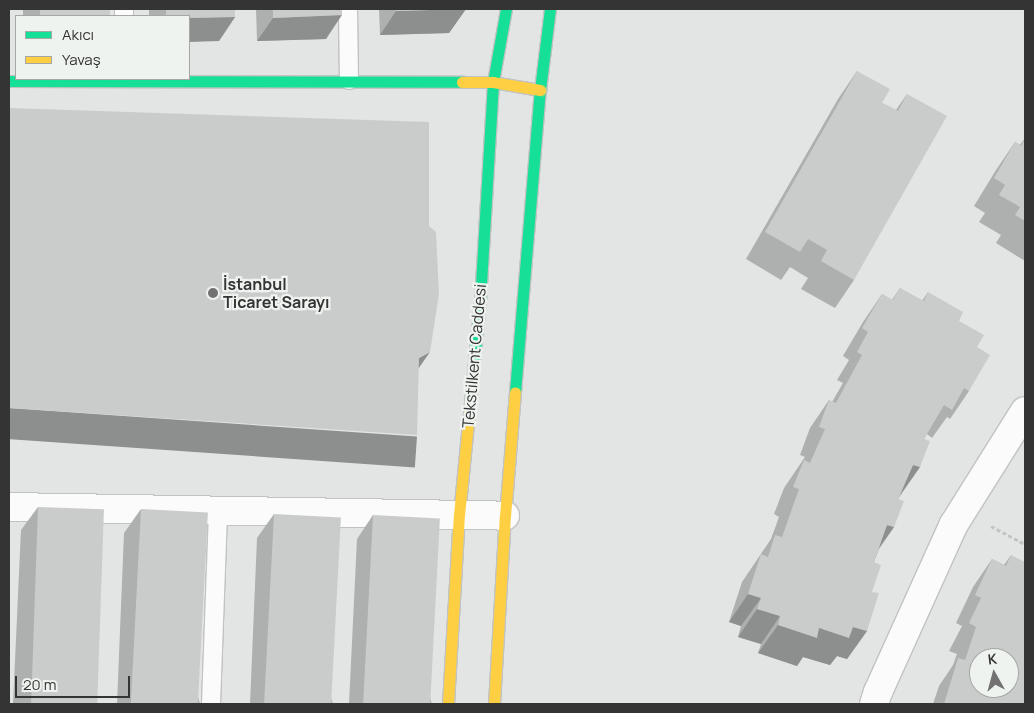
<!DOCTYPE html>
<html>
<head>
<meta charset="utf-8">
<style>
	body { margin:0 }
	#map { position:relative; width:1034px; height:713px; overflow:hidden; background:#e3e5e4; font-family:Manrope,sans-serif }
	div>[style] { position:absolute }
	[style*='--x'] { left:calc(var(--x)*1px); top:calc(var(--y)*1px); width:calc(var(--w)*1px); rotate:calc(var(--a)*1deg) }
	.path>* { height:3px; margin-top:-1.5px; transform-origin:0; background:repeating-linear-gradient(90deg,#c2c3c3 0 4px,transparent 0 6.5px) }
	.roads { filter:drop-shadow(1px 0 #c1c3c2) drop-shadow(-1px 0 #c1c3c2) drop-shadow(0 1px #c1c3c2) drop-shadow(0 -1px #c1c3c2) }
	.lane>* { height:18px; margin:-9px; padding:0 9px; transform-origin:9px; border-radius:9px; background:#fbfbfb }
	.street>* { height:28px; margin:-14px; padding:0 14px; transform-origin:14px; border-radius:14px; background:#fbfbfb }
	.fast>* { height:11px; margin:-5.5px; padding:0 5.5px; transform-origin:5.5px; border-radius:5.5px; background:#16e098 }
	.slow>* { height:11px; margin:-5.5px; padding:0 5.5px; transform-origin:5.5px; border-radius:5.5px; background:#ffcf43 }
	.wall>* { inset:0; background:#aeafaf; transform-origin:0 0 }
	.shaded-wall>* { inset:0; background:#8d8f8e; transform-origin:0 0 }
	.building>* { inset:0; background:#cacccb; transform-origin:0 0 }
	.dots>* { width:14px; height:14px; translate:-50% -50%; box-sizing:border-box; border:2px solid #eff3f0; border-radius:50% }
	span { translate:-50% -50%; white-space:nowrap; text-align:center; line-height:1.15; -webkit-text-stroke:4.5px #eff3f0; paint-order:stroke }
	.poi-label { font-size:16px; color:#333433; font-weight:700 }
	.left { translate:0 -50%; text-align:left }
	.street-label { font-size:16px; color:#333433 }
	.frame { position:absolute; inset:0; border:10px solid #333433; pointer-events:none }
	.legend { position:absolute; left:15px; top:15px; width:175px; height:65px; box-sizing:border-box; background:#eff3f0; border:1px solid #a4a7a4; margin:0; padding:6px 9px; list-style:none; font-size:15px; color:#333433 }
	.legend li { display:flex; align-items:center; gap:10px; height:25px }
	.legend b { width:25px; border:1px solid #a4a7a4 }
	.north { position:absolute; left:969px; top:648px; width:50px; height:50px; box-sizing:border-box; background:#eff3f0; border:1px solid #a4a7a4; border-radius:50%; rotate:353deg; font-size:14px; font-weight:700; line-height:20px; text-align:center; color:#333433 }
	.north::after { content:''; display:block; margin:auto; width:18px; height:22px; background:#717271; clip-path:polygon(50% 0,100% 100%,50% 72%,0 100%) }
	.scale { position:absolute; left:15px; top:676px; width:115px; height:22px; box-sizing:border-box; border:2px solid #333433; border-top:0; padding-left:6px; font-size:15px; line-height:18px; white-space:nowrap; color:#333433; -webkit-text-stroke:4px #eff3f0; paint-order:stroke }
</style>
</head>
<body>
<div id="map">
	<div class="path">
		<i style="--x:991;--y:526;--w:38;--a:28"></i>
	</div>
	<div class="roads">
		<div class="lane">
			<i style="--x:124;--y:9;--w:7;--a:90"></i>
			<i style="--x:348;--y:9;--w:71;--a:89.2"></i>
			<i style="--x:211;--y:704;--w:193;--a:-87.9"></i>
		</div>
		<div class="street">
			<i style="--x:9;--y:507;--w:496;--a:1"></i>
			<i style="--x:874;--y:704;--w:13;--a:-72"></i>
			<i style="--x:878;--y:692;--w:184;--a:-65.7"></i>
			<i style="--x:954;--y:524;--w:133;--a:-57.9"></i>
		</div>
		<div class="fast">
			<i style="--x:9;--y:81;--w:453;--a:0.1"></i>
			<i style="--x:515;--y:392;--w:303;--a:-85.3"></i>
			<i style="--x:540;--y:90;--w:82;--a:-83"></i>
			<i style="--x:470;--y:403;--w:102;--a:-84.4"></i>
			<i style="--x:480;--y:301;--w:219;--a:-86.6"></i>
			<i style="--x:493;--y:82;--w:74;--a:-79.9"></i>
		</div>
		<div class="slow">
			<i style="--x:462;--y:82;--w:31;--a:0"></i>
			<i style="--x:493;--y:82;--w:48;--a:9.7"></i>
			<i style="--x:448;--y:704;--w:189;--a:-86.7"></i>
			<i style="--x:459;--y:515;--w:113;--a:-84.4"></i>
			<i style="--x:494;--y:704;--w:188;--a:-86.7"></i>
			<i style="--x:505;--y:516;--w:124;--a:-85.4"></i>
		</div>
	</div>
	<div class="wall">
		<i style="left:23px;top:9px;width:87px;height:7px"></i>
		<i style="clip-path:polygon(149px 9px,235px 9px,235px 17px,219px 41px,189px 16px,149px 16px)"></i>
		<i style="clip-path:polygon(256px 9px,342px 9px,326px 39px,257px 41px)"></i>
		<i style="clip-path:polygon(379px 9px,466px 9px,449px 33px,380px 35px)"></i>
		<i style="clip-path:polygon(857px 71px,882px 103px,896px 110px,907px 94px,854px 280px,835px 308px,801px 289px,808px 278px,790px 267px,781px 280px,746px 259px,838px 99px)"></i>
		<i style="clip-path:polygon(1025px 138px,1025px 261px,996px 243px,1001px 235px,979px 222px,985px 213px,974px 206px,996px 170px,1015px 142px,1020px 145px)"></i>
		<i style="clip-path:polygon(900px 288px,922px 301px,928px 292px,959px 321px,977px 347px,969px 391px,950px 419px,947px 417px,932px 438px,927px 434px,924px 439px,920px 467px,898px 499px,894px 527px,879px 549px,874px 562px,872px 592px,867px 631px,847px 659px,837px 656px,830px 665px,803px 657px,797px 666px,758px 653px,761px 644px,738px 637px,741px 626px,729px 622px,742px 582px,771px 539px,779px 517px,774px 514px,784px 488px,805px 457px,800px 455px,810px 428px,829px 400px,832px 402px,843px 383px,837px 380px,849px 360px,843px 356px,863px 322px,882px 294px,892px 300px)"></i>
		<i style="clip-path:polygon(38px 507px,96px 704px,13px 704px,21px 530px)"></i>
		<i style="clip-path:polygon(141px 509px,200px 704px,117px 704px,124px 533px)"></i>
		<i style="clip-path:polygon(274px 514px,333px 704px,250px 704px,257px 538px)"></i>
		<i style="clip-path:polygon(373px 515px,432px 704px,349px 704px,357px 539px)"></i>
		<i style="clip-path:polygon(1011px 555px,1025px 704px,933px 704px,939px 686px,953px 665px,957px 654px,949px 651px,962px 626px,956px 623px,973px 587px,992px 559px,1004px 565px)"></i>
	</div>
	<div class="shaded-wall">
		<i style="clip-path:polygon(466px 9px,449px 33px,380px 35px,396px 11px)"></i>
		<i style="clip-path:polygon(342px 15px,326px 39px,257px 41px,273px 18px)"></i>
		<i style="clip-path:polygon(235px 17px,219px 41px,189px 42px,189px 18px)"></i>
		<i style="clip-path:polygon(430px 352px,409px 382px,419px 358px)"></i>
		<i style="left:9px;top:408px;width:409px;height:31px;rotate:4deg"></i>
		<i style="clip-path:polygon(913px 465px,920px 467px,900px 495px)"></i>
		<i style="clip-path:polygon(887px 525px,894px 527px,874px 555px)"></i>
		<i style="clip-path:polygon(748px 594px,761px 598px,741px 626px,729px 622px)"></i>
		<i style="clip-path:polygon(757px 609px,780px 616px,761px 644px,738px 637px)"></i>
		<i style="clip-path:polygon(778px 625px,819px 628px,853px 627px,867px 631px,847px 659px,837px 656px,830px 665px,803px 657px,797px 666px,758px 653px)"></i>
	</div>
	<div class="building">
		<i style="left:40px;top:9px;width:70px;height:7px"></i>
		<i style="clip-path:polygon(166px 9px,235px 9px,235px 17px,189px 18px,189px 16px,166px 16px)"></i>
		<i style="clip-path:polygon(273px 9px,342px 9px,342px 15px,273px 18px)"></i>
		<i style="clip-path:polygon(396px 9px,466px 9px,396px 11px)"></i>
		<i style="clip-path:polygon(857px 71px,890px 89px,882px 103px,898px 111px,907px 94px,947px 116px,854px 280px,821px 261px,827px 250px,808px 239px,800px 252px,765px 232px)"></i>
		<i style="clip-path:polygon(9px 108px,429px 122px,429px 226px,436px 232px,439px 294px,430px 352px,419px 358px,417px 435px,9px 408px)"></i>
		<i style="clip-path:polygon(1025px 139px,1025px 221px,1015px 215px,1020px 207px,999px 195px,1005px 185px,994px 178px,1015px 142px,1021px 146px)"></i>
		<i style="clip-path:polygon(900px 288px,924px 301px,928px 292px,963px 312px,959px 321px,984px 335px,977px 347px,990px 355px,969px 391px,964px 388px,952px 410px,944px 405px,924px 439px,930px 441px,920px 467px,913px 465px,898px 499px,904px 501px,894px 527px,887px 525px,874px 562px,881px 565px,872px 592px,879px 593px,867px 631px,853px 627px,849px 638px,819px 628px,817px 638px,778px 625px,780px 616px,757px 609px,761px 598px,748px 594px,761px 554px,768px 557px,775px 535px,782px 537px,799px 489px,793px 487px,804px 460px,810px 463px,825px 429px,819px 427px,829px 400px,836px 403px,862px 355px,857px 352px,868px 332px,862px 328px,882px 294px,893px 300px)"></i>
		<i style="left:38px;top:507px;width:66px;height:197px;rotate:2deg"></i>
		<i style="left:141px;top:509px;width:67px;height:195px;rotate:3deg"></i>
		<i style="left:274px;top:514px;width:67px;height:190px;rotate:3deg"></i>
		<i style="left:373px;top:515px;width:67px;height:189px;rotate:3deg"></i>
		<i style="clip-path:polygon(evenodd,1011px 555px,1025px 562px,1025px 704px,944px 704px,958px 658px,965px 660px,976px 627px,969px 623px,981px 598px,975px 595px,992px 559px,1006px 566px,1011px 555px,979px 658px,1009px 658px,1009px 688px,979px 688px,979px 658px)"></i>
	</div>
	<div class="dots">
		<i style="left:213px;top:293px;background:#717271"></i>
	</div>
	<div class="poi-label">
		<span class="left" style="left:223px;top:293px">İstanbul<br>Ticaret Sarayı</span>
	</div>
	<div class="street-label">
		<span style="left:474px;top:356px;rotate:-85deg">Tekstilkent Caddesi</span>
	</div>
	<div class="frame"></div>
	<ul class="legend">
	<li><b style="height:6px;background:#16e098"></b>Akıcı</li>
	<li><b style="height:6px;background:#ffcf43"></b>Yavaş</li>
	</ul>
	<div class="north">K</div>
	<div class="scale">20 m</div>
</div>
</body>
</html>
